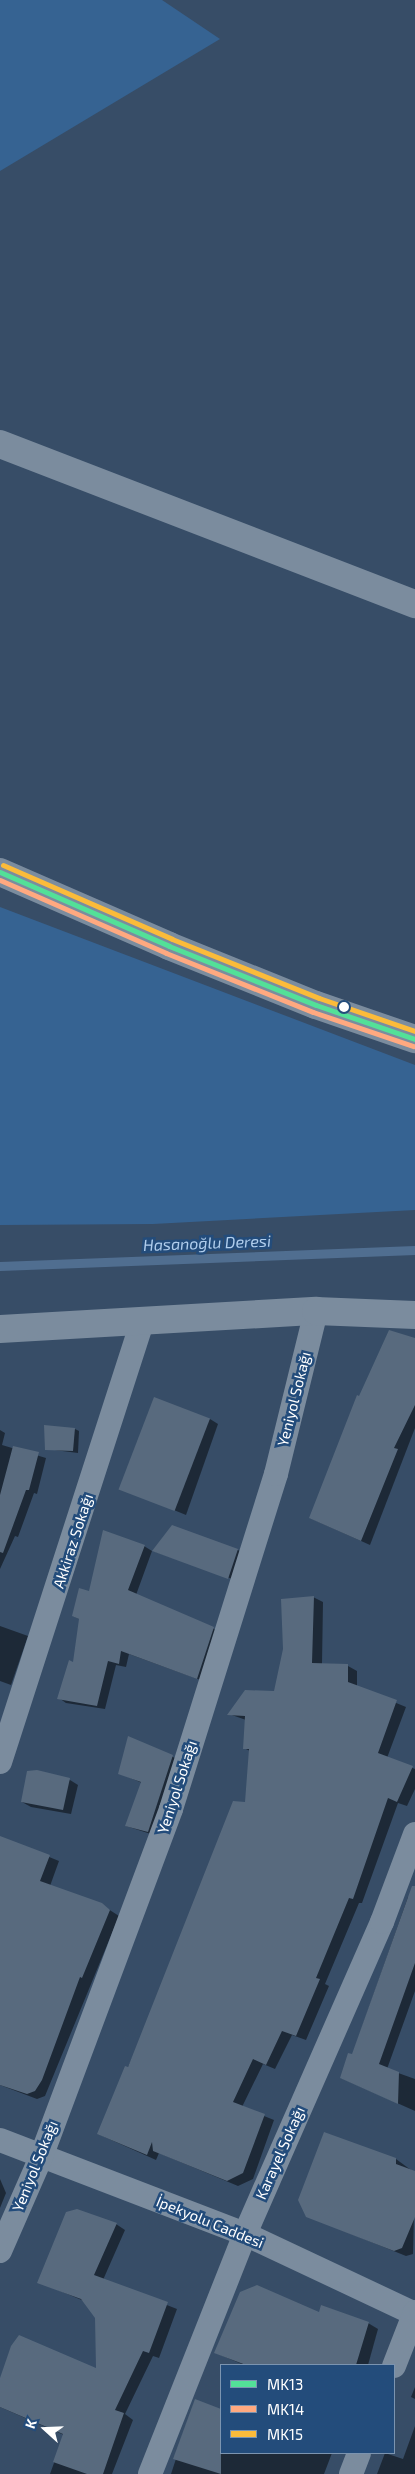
<!DOCTYPE html>
<html>
<head>
<meta charset="utf-8">
<style>
	body { margin:0 }
	#map { position:relative; width:415px; height:2474px; overflow:hidden; background:#374d67; font-family:"Exo 2",sans-serif }
	div>[style] { position:absolute }
	[style*='--x'] { left:calc(var(--x)*1px); top:calc(var(--y)*1px); width:calc(var(--w)*1px); rotate:calc(var(--a)*1deg) }
	.green>* { inset:0; background:#366392 }
	.shadow>* { inset:0; background:#0007 }
	.stream>* { height:9px; margin:-4.5px; padding:0 4.5px; transform-origin:4.5px; border-radius:4.5px; background:#506e90 }
	.building>* { inset:0; background:#586a7e; transform-origin:0 0 }
	.minor>* { height:24px; margin:-12px; padding:0 12px; transform-origin:12px; border-radius:12px; background:#7b8c9e }
	.tertiary>* { height:28px; margin:-14px; padding:0 14px; transform-origin:14px; border-radius:14px; background:#7b8c9e }
	.bus-1>* { height:5px; margin:-2.5px; padding:0 2.5px; transform-origin:2.5px; border-radius:2.5px; background:#53e098 }
	.bus-2>* { height:5px; margin:-2.5px; padding:0 2.5px; transform-origin:2.5px; border-radius:2.5px; background:#ffa980 }
	.bus-3>* { height:5px; margin:-2.5px; padding:0 2.5px; transform-origin:2.5px; border-radius:2.5px; background:#fbbb3a }
	.dots>* { width:14px; height:14px; translate:-50% -50%; box-sizing:border-box; border:2px solid #234c7b; border-radius:50% }
	span { translate:-50% -50%; white-space:nowrap; text-align:center; line-height:1.15; -webkit-text-stroke:5px #234c7b; paint-order:stroke }
	.street-label { font-size:15px; color:#fff }
	.water-label { font-size:16px; color:#b1ceed; font-style:italic }
	.legend { position:absolute; left:220px; top:2364px; width:175px; height:90px; box-sizing:border-box; background:#234c7b; border:1px solid #7b94b0; margin:0; padding:6px 9px; list-style:none; font-size:15px; color:#fff }
	.legend li { display:flex; align-items:center; gap:10px; height:25px }
	.legend b { width:25px; border:1px solid #7b94b0 }
	.north { position:absolute; left:20px; top:2404px; width:50px; height:50px; -webkit-text-stroke:4px #234c7b; paint-order:stroke; rotate:290deg; font-size:14px; font-weight:700; line-height:20px; text-align:center; color:#fff }
	.north::after { content:''; display:block; margin:auto; width:18px; height:22px; background:#fff; clip-path:polygon(50% 0,100% 100%,50% 72%,0 100%) }
</style>
</head>
<body>
<div id="map">
	<div class="green">
		<i style="clip-path:polygon(0 0,162px 0,220px 39px,0 171px)"></i>
		<i style="clip-path:polygon(0 907px,415px 1065px,415px 1210px,153px 1224px,0 1225px)"></i>
	</div>
	<div class="shadow">
		<i style="clip-path:polygon(415px 1340px,415px 1428px,370px 1545px,310px 1518px,360px 1397px)"></i>
		<i style="clip-path:polygon(210px 1419px,218px 1424px,186px 1515px,125px 1490px)"></i>
		<i style="clip-path:polygon(75px 1429px,79px 1431px,78px 1453px,47px 1449px)"></i>
		<i style="clip-path:polygon(0 1430px,5px 1433px,2px 1445px,46px 1458px,37px 1494px,34px 1493px,18px 1537px,15px 1536px,0 1569px)"></i>
		<i style="clip-path:polygon(144px 1546px,152px 1551px,136px 1595px,221px 1632px,206px 1682px,129px 1654px,126px 1667px,116px 1665px,105px 1709px,66px 1703px,59px 1698px,74px 1663px,81px 1620px,73px 1616px,90px 1592px)"></i>
		<i style="clip-path:polygon(238px 1550px,246px 1555px,238px 1581px,153px 1551px)"></i>
		<i style="clip-path:polygon(313px 1597px,323px 1602px,322px 1664px,348px 1666px,357px 1671px,357px 1687px,406px 1707px,387px 1758px,415px 1769px,415px 1789px,407px 1806px,398px 1803px,362px 1903px,359px 1903px,325px 1984px,329px 1986px,306px 2040px,292px 2035px,275px 2069px,263px 2064px,242px 2107px,274px 2120px,253px 2179px,238px 2186px,159px 2153px,156px 2160px,98px 2134px,246px 1804px,250px 1751px,244px 1748px,246px 1720px,229px 1714px,275px 1692px)"></i>
		<i style="clip-path:polygon(0 1626px,28px 1636px,11px 1685px,0 1681px)"></i>
		<i style="clip-path:polygon(129px 1738px,182px 1761px,157px 1836px,126px 1826px,142px 1783px,119px 1773px)"></i>
		<i style="clip-path:polygon(70px 1780px,78px 1785px,71px 1814px,31px 1807px,22px 1802px)"></i>
		<i style="clip-path:polygon(0 1837px,59px 1861px,50px 1886px,102px 1905px,119px 1916px,45px 2096px,37px 2099px,0 2085px)"></i>
		<i style="clip-path:polygon(408px 1897px,415px 1899px,415px 1991px,387px 2069px,415px 2079px,415px 2111px,341px 2078px,352px 2056px)"></i>
		<i style="clip-path:polygon(396px 2159px,415px 2173px,413px 2254px,406px 2256px,307px 2216px)"></i>
		<i style="clip-path:polygon(0 2179px,6px 2193px,0 2208px)"></i>
		<i style="clip-path:polygon(116px 2224px,125px 2230px,103px 2280px,177px 2309px,159px 2358px,153px 2356px,125px 2414px,133px 2420px,112px 2474px,50px 2474px,64px 2435px,0 2407px,0 2382px,97px 2370px,96px 2318px,84px 2301px,39px 2282px)"></i>
		<i style="clip-path:polygon(368px 2323px,378px 2329px,368px 2365px,244px 2365px,216px 2353px)"></i>
		<i style="clip-path:polygon(415px 2387px,415px 2399px,411px 2397px)"></i>
		<i style="clip-path:polygon(195px 2401px,221px 2410px,221px 2453px,332px 2453px,324px 2474px,171px 2474px)"></i>
		<i style="clip-path:polygon(415px 2426px,415px 2474px,377px 2474px,385px 2453px,403px 2459px)"></i>
	</div>
	<div class="stream">
		<i style="--x:0;--y:1266;--w:415;--a:-2.2"></i>
	</div>
	<div class="building">
		<i style="clip-path:polygon(389px 1330px,415px 1338px,415px 1405px,394px 1448px,398px 1449px,361px 1541px,309px 1518px,357px 1395px,359px 1396px)"></i>
		<i style="left:154px;top:1397px;width:60px;height:99px;rotate:21deg"></i>
		<i style="clip-path:polygon(44px 1425px,75px 1428px,73px 1451px,45px 1450px)"></i>
		<i style="clip-path:polygon(13px 1446px,39px 1452px,29px 1490px,26px 1490px,3px 1553px,0 1552px,0 1495px)"></i>
		<i style="clip-path:polygon(172px 1525px,238px 1549px,228px 1579px,152px 1551px)"></i>
		<i style="clip-path:polygon(103px 1530px,145px 1545px,128px 1590px,214px 1627px,197px 1679px,121px 1651px,119px 1664px,108px 1661px,97px 1706px,57px 1699px,69px 1660px,73px 1662px,79px 1619px,72px 1616px,79px 1588px,89px 1591px)"></i>
		<i style="clip-path:polygon(314px 1596px,312px 1663px,348px 1664px,348px 1682px,397px 1700px,378px 1753px,413px 1766px,397px 1802px,388px 1798px,353px 1899px,349px 1898px,316px 1978px,320px 1979px,296px 2036px,282px 2031px,266px 2065px,253px 2059px,233px 2102px,265px 2114px,243px 2173px,227px 2181px,153px 2151px,152px 2142px,147px 2155px,97px 2134px,125px 2066px,128px 2067px,233px 1801px,245px 1802px,249px 1749px,243px 1749px,245px 1716px,227px 1715px,245px 1690px,274px 1691px,283px 1649px,281px 1599px)"></i>
		<i style="clip-path:polygon(128px 1736px,173px 1755px,148px 1832px,125px 1826px,141px 1782px,118px 1774px)"></i>
		<i style="clip-path:polygon(37px 1770px,70px 1778px,63px 1810px,21px 1802px,27px 1771px)"></i>
		<i style="clip-path:polygon(0 1836px,50px 1855px,40px 1881px,102px 1903px,110px 1910px,82px 1978px,80px 1977px,42px 2080px,35px 2091px,27px 2094px,0 2085px)"></i>
		<i style="clip-path:polygon(412px 1886px,415px 1886px,415px 1963px,379px 2064px,399px 2072px,398px 2104px,340px 2078px,348px 2053px,352px 2054px)"></i>
		<i style="clip-path:polygon(324px 2132px,396px 2158px,396px 2164px,415px 2171px,415px 2217px,402px 2248px,394px 2251px,306px 2217px,298px 2200px)"></i>
		<i style="clip-path:polygon(77px 2209px,117px 2223px,94px 2275px,168px 2302px,149px 2353px,143px 2351px,115px 2410px,124px 2413px,103px 2474px,87px 2474px,53px 2462px,63px 2434px,0 2407px,0 2378px,11px 2346px,19px 2335px,96px 2368px,95px 2318px,81px 2299px,37px 2283px,66px 2212px)"></i>
		<i style="clip-path:polygon(257px 2285px,319px 2312px,321px 2305px,369px 2322px,356px 2365px,246px 2365px,214px 2353px,240px 2292px)"></i>
		<i style="clip-path:polygon(195px 2399px,221px 2409px,221px 2474px,173px 2459px)"></i>
	</div>
	<div class="minor">
		<i style="--x:0;--y:1762;--w:465;--a:-72.1"></i>
		<i style="--x:0;--y:2140;--w:262;--a:21"></i>
		<i style="--x:245;--y:2234;--w:188;--a:25.2"></i>
		<i style="--x:0;--y:2251;--w:103;--a:-66.4"></i>
		<i style="--x:41;--y:2157;--w:371;--a:-69.5"></i>
		<i style="--x:171;--y:1809;--w:351;--a:-72.6"></i>
		<i style="--x:276;--y:1474;--w:168;--a:-76.2"></i>
		<i style="--x:394;--y:2366;--w:58;--a:-68.7"></i>
		<i style="--x:150;--y:2474;--w:258;--a:-68.4"></i>
		<i style="--x:245;--y:2234;--w:341;--a:-66.3"></i>
		<i style="--x:382;--y:1922;--w:94;--a:-69.4"></i>
		<i style="--x:351;--y:2474;--w:22;--a:-69"></i>
	</div>
	<div class="tertiary">
		<i style="--x:0;--y:444;--w:445;--a:21.1"></i>
		<i style="--x:0;--y:872;--w:184;--a:23.6"></i>
		<i style="--x:169;--y:946;--w:158;--a:21.9"></i>
		<i style="--x:316;--y:1005;--w:105;--a:19"></i>
		<i style="--x:0;--y:1329;--w:317;--a:-3.3"></i>
		<i style="--x:316;--y:1311;--w:99;--a:2.3"></i>
	</div>
	<div class="bus-1">
		<i style="--x:0;--y:872;--w:184;--a:23.6"></i>
		<i style="--x:169;--y:946;--w:158;--a:21.9"></i>
		<i style="--x:316;--y:1005;--w:105;--a:19"></i>
	</div>
	<div class="bus-2">
		<i style="--x:0;--y:880;--w:181;--a:23.7"></i>
		<i style="--x:166;--y:953;--w:158;--a:21.9"></i>
		<i style="--x:313;--y:1012;--w:106;--a:18.8"></i>
	</div>
	<div class="bus-3">
		<i style="--x:3;--y:865;--w:184;--a:23.6"></i>
		<i style="--x:172;--y:939;--w:158;--a:21.9"></i>
		<i style="--x:319;--y:998;--w:102;--a:19"></i>
	</div>
	<div class="dots">
		<i style="left:344px;top:1007px;background:#fff"></i>
	</div>
	<div class="street-label">
		<span style="left:294px;top:1399px;rotate:-76deg">Yeniyol Sokağı</span>
		<span style="left:73px;top:1541px;rotate:-72deg">Akkiraz Sokağı</span>
		<span style="left:177px;top:1787px;rotate:-72deg">Yeniyol Sokağı</span>
		<span style="left:280px;top:2153px;rotate:-66deg">Karayel Sokağı</span>
		<span style="left:35px;top:2166px;rotate:-68deg">Yeniyol Sokağı</span>
		<span style="left:210px;top:2222px;rotate:22deg">İpekyolu Caddesi</span>
	</div>
	<div class="water-label">
		<span style="left:207px;top:1243px;rotate:-2deg">Hasanoğlu Deresi</span>
	</div>
	<ul class="legend">
	<li><b style="height:6px;background:#53e098"></b>MK13</li>
	<li><b style="height:6px;background:#ffa980"></b>MK14</li>
	<li><b style="height:6px;background:#fbbb3a"></b>MK15</li>
	</ul>
	<div class="north">K</div>
</div>
</body>
</html>
